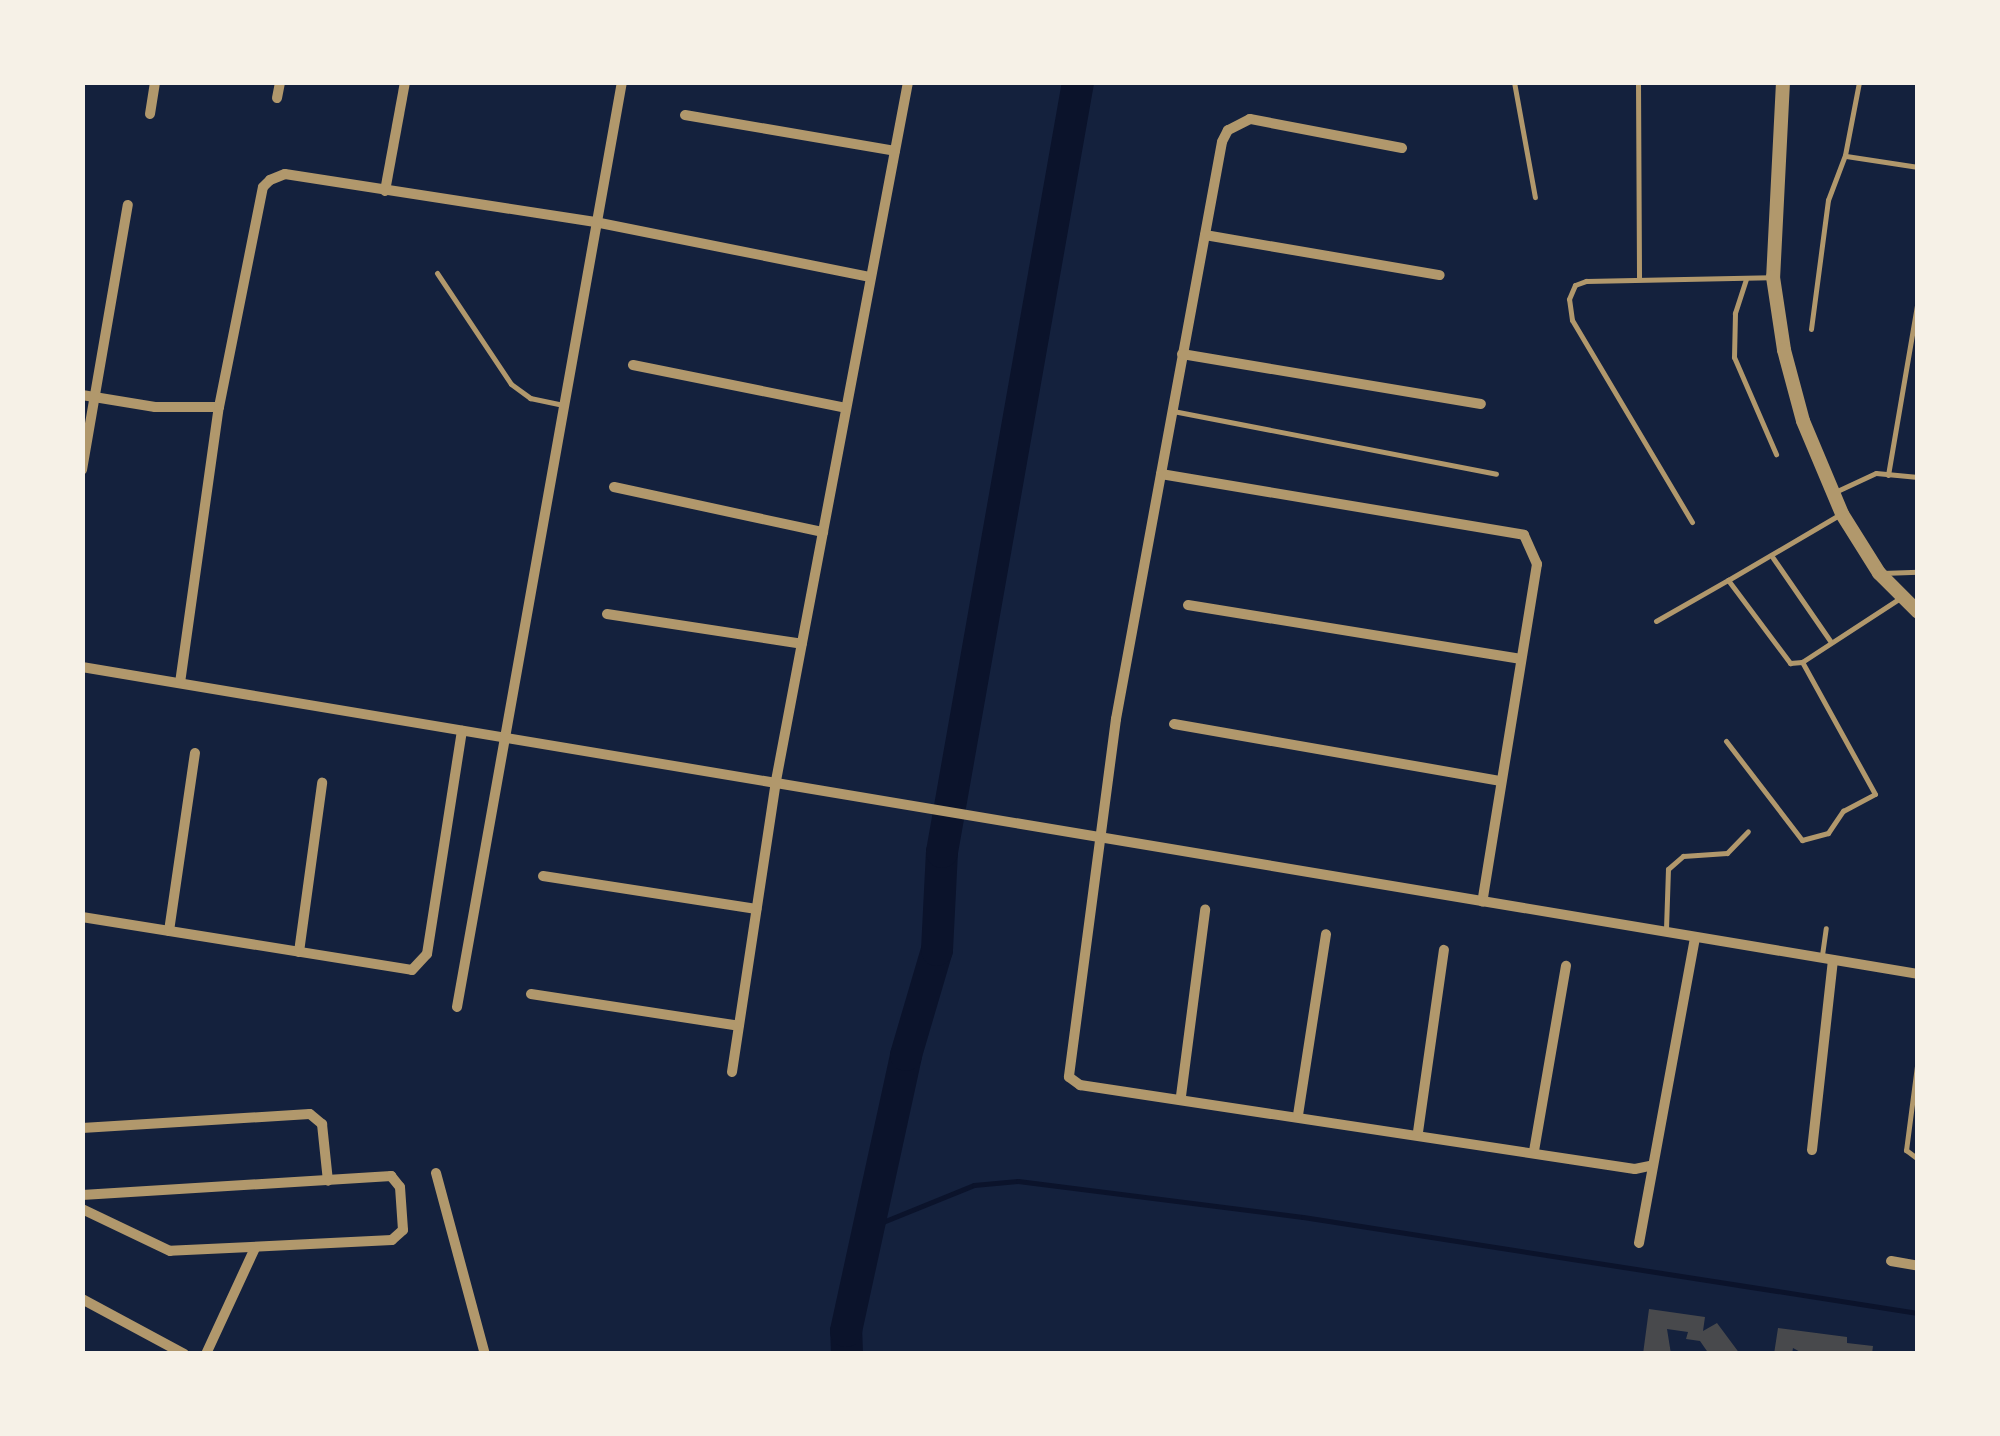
<!DOCTYPE html>
<html>
<head>
<meta charset="utf-8">
<style>
	body { margin:0 }
	#map { position:relative; width:2000px; height:1436px; overflow:hidden; background:#14213d; font-family:Rubik,sans-serif }
	div>[style] { position:absolute }
	[style*='--x'] { left:calc(var(--x)*1px); top:calc(var(--y)*1px); width:calc(var(--w)*1px); rotate:calc(var(--a)*1deg) }
	.stream>* { height:5px; margin:-2.5px; padding:0 2.5px; transform-origin:2.5px; border-radius:2.5px; background:#0b132b }
	.river>* { height:32px; margin:-16px; padding:0 16px; transform-origin:16px; border-radius:16px; background:#0b132b }
	.building>* { inset:0; background:#48494c }
	.service>* { height:5px; margin:-2.5px; padding:0 2.5px; transform-origin:2.5px; border-radius:2.5px; background:#b1986c }
	.minor>* { height:10px; margin:-5px; padding:0 5px; transform-origin:5px; border-radius:5px; background:#b1986c }
	.tertiary>* { height:14px; margin:-7px; padding:0 7px; transform-origin:7px; border-radius:7px; background:#b1986c }
	span { translate:-50% -50%; white-space:nowrap; text-align:center; line-height:1.15; -webkit-text-stroke:10px #f6f1e7; paint-order:stroke }
	.frame { position:absolute; inset:0; border:85px solid #f6f1e7; pointer-events:none }
</style>
</head>
<body>
<div id="map">
	<div class="stream">
		<i style="--x:868;--y:1228;--w:114;--a:-22.1"></i>
		<i style="--x:974;--y:1185;--w:44;--a:-5.2"></i>
		<i style="--x:1018;--y:1181;--w:287;--a:7.2"></i>
		<i style="--x:1303;--y:1217;--w:622;--a:8.87"></i>
	</div>
	<div class="river">
		<i style="--x:847;--y:1354;--w:23;--a:-92"></i>
		<i style="--x:846;--y:1331;--w:282;--a:-77.7"></i>
		<i style="--x:906;--y:1055;--w:109;--a:-73.6"></i>
		<i style="--x:937;--y:950;--w:98;--a:-87.1"></i>
		<i style="--x:942;--y:852;--w:782;--a:-79.98"></i>
	</div>
	<div class="building">
		<i style="clip-path:polygon(1649px 1309px,1705px 1317px,1703px 1331px,1717px 1323px,1740px 1354px,1709px 1354px,1700px 1341px,1686px 1339px,1688px 1332px,1667px 1329px,1671px 1354px,1643px 1354px)"></i>
		<i style="clip-path:polygon(1778px 1328px,1847px 1337px,1847px 1343px,1873px 1346px,1872px 1354px,1804px 1354px,1793px 1348px,1792px 1354px,1774px 1354px)"></i>
	</div>
	<div class="service">
		<i style="--x:1514;--y:82;--w:117;--a:79.7"></i>
		<i style="--x:1638;--y:82;--w:197;--a:89.7"></i>
		<i style="--x:1846;--y:156;--w:73;--a:8.7"></i>
		<i style="--x:437;--y:273;--w:133;--a:56.3"></i>
		<i style="--x:511;--y:384;--w:24;--a:36"></i>
		<i style="--x:530;--y:398;--w:34;--a:12"></i>
		<i style="--x:1746;--y:279;--w:36;--a:108"></i>
		<i style="--x:1735;--y:313;--w:44;--a:91.3"></i>
		<i style="--x:1734;--y:357;--w:106;--a:66.6"></i>
		<i style="--x:1811;--y:329;--w:130;--a:-82.5"></i>
		<i style="--x:1828;--y:200;--w:48;--a:-69.3"></i>
		<i style="--x:1845;--y:155;--w:74;--a:-79.1"></i>
		<i style="--x:1173;--y:411;--w:329;--a:11"></i>
		<i style="--x:1888;--y:475;--w:178;--a:-80.3"></i>
		<i style="--x:1835;--y:492;--w:45;--a:-24.9"></i>
		<i style="--x:1876;--y:473;--w:42;--a:5.4"></i>
		<i style="--x:1839;--y:515;--w:129;--a:149.6"></i>
		<i style="--x:1728;--y:580;--w:104;--a:53.2"></i>
		<i style="--x:1790;--y:663;--w:12;--a:-5"></i>
		<i style="--x:1802;--y:662;--w:117;--a:-33.1"></i>
		<i style="--x:1692;--y:522;--w:235;--a:-120.7"></i>
		<i style="--x:1572;--y:320;--w:21;--a:-98"></i>
		<i style="--x:1569;--y:299;--w:15;--a:-67"></i>
		<i style="--x:1575;--y:285;--w:12;--a:-20"></i>
		<i style="--x:1586;--y:281;--w:184;--a:-1.2"></i>
		<i style="--x:1773;--y:558;--w:102;--a:55.4"></i>
		<i style="--x:1882;--y:573;--w:36;--a:-2"></i>
		<i style="--x:1656;--y:621;--w:83;--a:-29.7"></i>
		<i style="--x:1726;--y:741;--w:125;--a:52.5"></i>
		<i style="--x:1802;--y:840;--w:27;--a:-15"></i>
		<i style="--x:1828;--y:833;--w:27;--a:-56"></i>
		<i style="--x:1843;--y:811;--w:36;--a:-28"></i>
		<i style="--x:1875;--y:794;--w:151;--a:-118.9"></i>
		<i style="--x:1666;--y:929;--w:60;--a:-88.1"></i>
		<i style="--x:1668;--y:869;--w:20;--a:-41"></i>
		<i style="--x:1683;--y:856;--w:44;--a:-3.9"></i>
		<i style="--x:1727;--y:853;--w:30;--a:-46"></i>
		<i style="--x:1822;--y:955;--w:27;--a:-82"></i>
		<i style="--x:1918;--y:1058;--w:93;--a:97.4"></i>
		<i style="--x:1906;--y:1150;--w:15;--a:37"></i>
	</div>
	<div class="minor">
		<i style="--x:277;--y:98;--w:16;--a:-79"></i>
		<i style="--x:150;--y:114;--w:32;--a:-81"></i>
		<i style="--x:685;--y:115;--w:213;--a:9.7"></i>
		<i style="--x:1402;--y:148;--w:155;--a:-169.2"></i>
		<i style="--x:1250;--y:119;--w:25;--a:153"></i>
		<i style="--x:1228;--y:130;--w:13;--a:117"></i>
		<i style="--x:1222;--y:142;--w:587;--a:100.41"></i>
		<i style="--x:1116;--y:719;--w:361;--a:97.5"></i>
		<i style="--x:1069;--y:1077;--w:14;--a:36"></i>
		<i style="--x:1080;--y:1085;--w:561;--a:8.61"></i>
		<i style="--x:1635;--y:1169;--w:14;--a:-12"></i>
		<i style="--x:385;--y:191;--w:111;--a:-79.6"></i>
		<i style="--x:1205;--y:235;--w:238;--a:9.7"></i>
		<i style="--x:1182;--y:354;--w:303;--a:9.5"></i>
		<i style="--x:633;--y:365;--w:217;--a:11.4"></i>
		<i style="--x:82;--y:395;--w:74;--a:9.3"></i>
		<i style="--x:155;--y:407;--w:64;--a:0"></i>
		<i style="--x:82;--y:470;--w:269;--a:-80.2"></i>
		<i style="--x:1161;--y:474;--w:368;--a:9.5"></i>
		<i style="--x:1524;--y:535;--w:32;--a:66"></i>
		<i style="--x:1537;--y:564;--w:342;--a:99.2"></i>
		<i style="--x:614;--y:487;--w:214;--a:12.2"></i>
		<i style="--x:1188;--y:605;--w:336;--a:9.2"></i>
		<i style="--x:607;--y:614;--w:197;--a:8.7"></i>
		<i style="--x:82;--y:667;--w:1861;--a:9.49"></i>
		<i style="--x:180;--y:683;--w:279;--a:-82"></i>
		<i style="--x:219;--y:407;--w:224;--a:-78.7"></i>
		<i style="--x:263;--y:187;--w:10;--a:-45"></i>
		<i style="--x:270;--y:180;--w:16;--a:-22"></i>
		<i style="--x:285;--y:174;--w:314;--a:8.8"></i>
		<i style="--x:595;--y:222;--w:281;--a:11.3"></i>
		<i style="--x:1174;--y:724;--w:332;--a:9.9"></i>
		<i style="--x:543;--y:876;--w:216;--a:8.8"></i>
		<i style="--x:82;--y:917;--w:334;--a:9.1"></i>
		<i style="--x:412;--y:970;--w:22;--a:-47"></i>
		<i style="--x:427;--y:954;--w:226;--a:-81.1"></i>
		<i style="--x:169;--y:931;--w:180;--a:-81.7"></i>
		<i style="--x:299;--y:952;--w:171;--a:-82.2"></i>
		<i style="--x:531;--y:994;--w:210;--a:8.7"></i>
		<i style="--x:457;--y:1007;--w:940;--a:-79.89"></i>
		<i style="--x:732;--y:1072;--w:289;--a:-81.4"></i>
		<i style="--x:775;--y:786;--w:716;--a:-79.3"></i>
		<i style="--x:1181;--y:1096;--w:188;--a:-82.6"></i>
		<i style="--x:1298;--y:1115;--w:183;--a:-81.2"></i>
		<i style="--x:82;--y:1128;--w:228;--a:-3.5"></i>
		<i style="--x:310;--y:1114;--w:16;--a:40"></i>
		<i style="--x:322;--y:1124;--w:57;--a:84"></i>
		<i style="--x:1418;--y:1132;--w:184;--a:-81.9"></i>
		<i style="--x:1812;--y:1150;--w:191;--a:-83.7"></i>
		<i style="--x:1534;--y:1151;--w:188;--a:-80.2"></i>
		<i style="--x:436;--y:1173;--w:188;--a:74.9"></i>
		<i style="--x:82;--y:1195;--w:310;--a:-3.5"></i>
		<i style="--x:391;--y:1176;--w:14;--a:51"></i>
		<i style="--x:400;--y:1187;--w:43;--a:86"></i>
		<i style="--x:403;--y:1230;--w:15;--a:138"></i>
		<i style="--x:392;--y:1240;--w:222;--a:177.2"></i>
		<i style="--x:170;--y:1251;--w:98;--a:-154.5"></i>
		<i style="--x:1639;--y:1243;--w:311;--a:-79.6"></i>
		<i style="--x:1891;--y:1261;--w:27;--a:10"></i>
		<i style="--x:82;--y:1299;--w:116;--a:28.3"></i>
		<i style="--x:206;--y:1354;--w:117;--a:-65.2"></i>
	</div>
	<div class="tertiary">
		<i style="--x:1783;--y:82;--w:195;--a:92.9"></i>
		<i style="--x:1773;--y:277;--w:74;--a:81.4"></i>
		<i style="--x:1784;--y:350;--w:73;--a:75"></i>
		<i style="--x:1803;--y:421;--w:101;--a:67.2"></i>
		<i style="--x:1842;--y:514;--w:70;--a:57.9"></i>
		<i style="--x:1879;--y:573;--w:55;--a:45"></i>
	</div>
	<div class="frame"></div>
</div>
</body>
</html>
